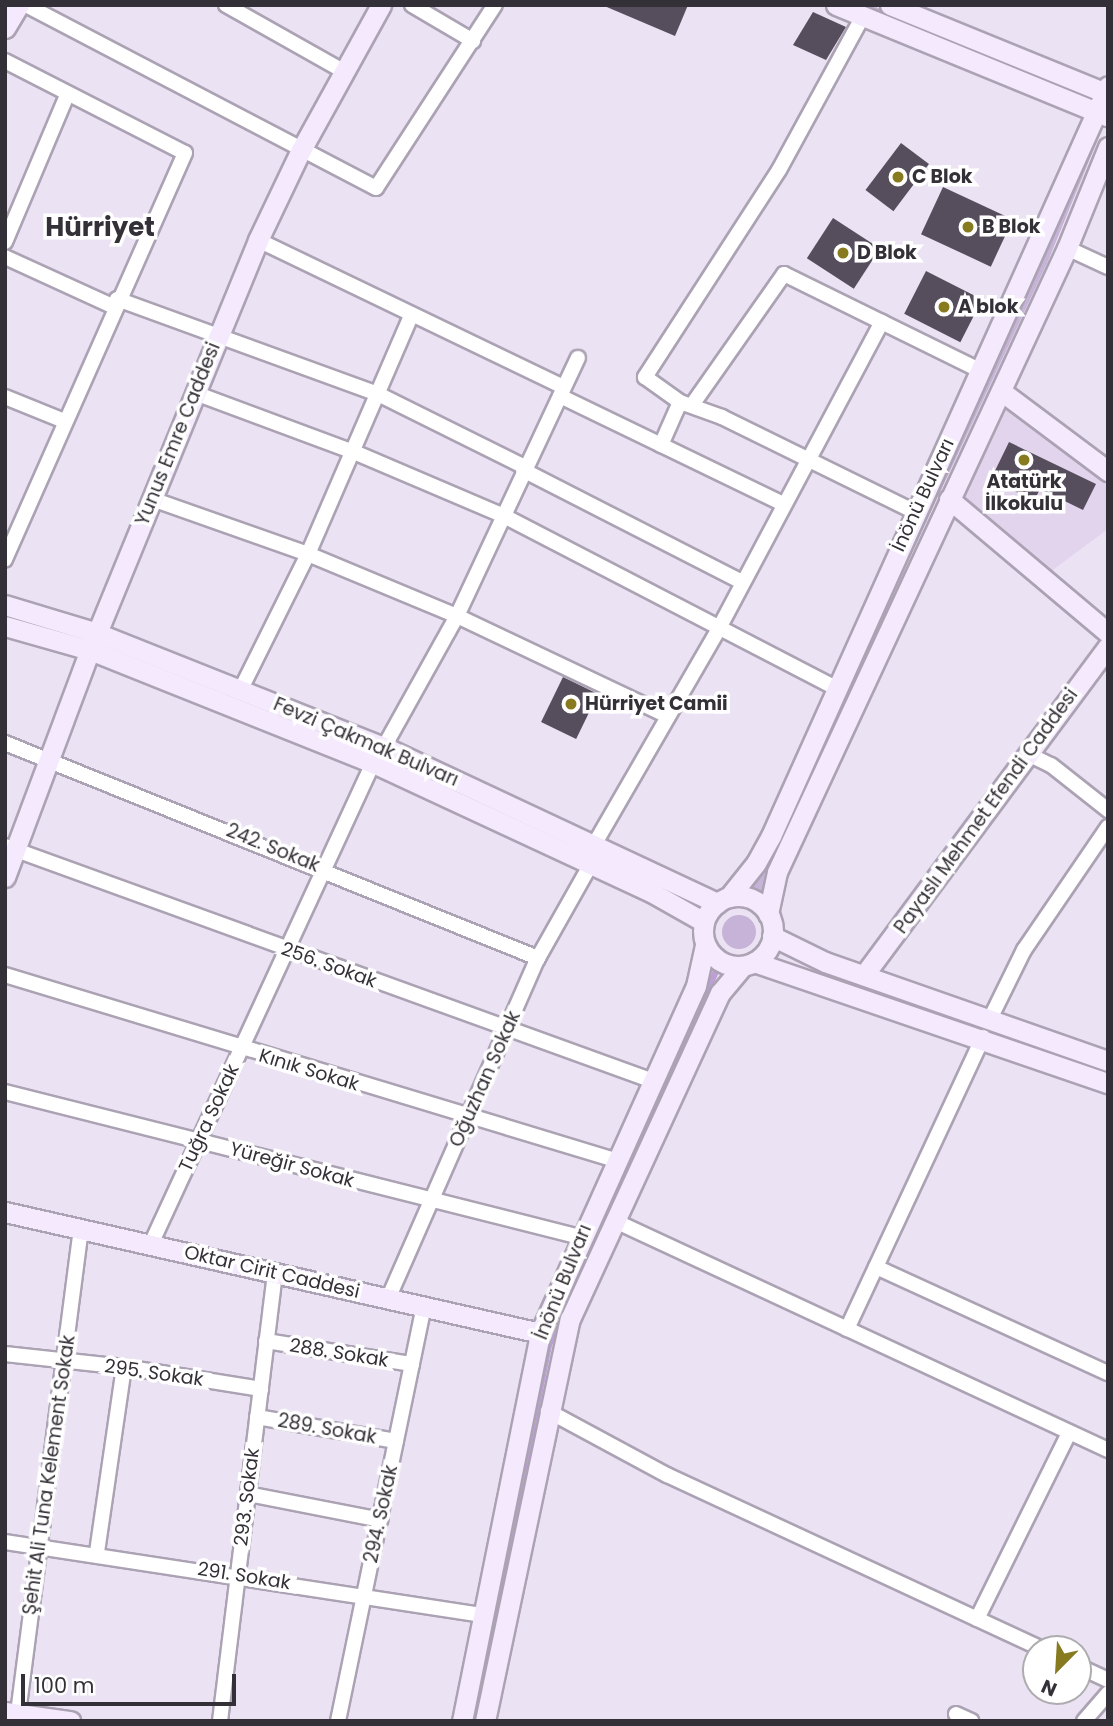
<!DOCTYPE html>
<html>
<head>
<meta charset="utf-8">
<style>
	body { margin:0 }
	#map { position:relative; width:1113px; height:1726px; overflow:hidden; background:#ebe2f3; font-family:Poppins,sans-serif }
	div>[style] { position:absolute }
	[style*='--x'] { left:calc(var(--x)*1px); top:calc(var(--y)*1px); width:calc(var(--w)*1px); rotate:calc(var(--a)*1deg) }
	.built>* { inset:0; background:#e2d4ed }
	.green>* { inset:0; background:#c7b3d7 }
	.round { border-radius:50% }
	.forest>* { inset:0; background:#be9fd5 }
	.building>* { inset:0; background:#564e5d; transform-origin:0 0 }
	.roads { filter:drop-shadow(2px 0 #aba2b3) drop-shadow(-2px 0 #aba2b3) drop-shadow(0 2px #aba2b3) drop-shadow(0 -2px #aba2b3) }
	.street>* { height:14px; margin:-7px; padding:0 7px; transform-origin:7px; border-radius:7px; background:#fff }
	.secondary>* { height:19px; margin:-9.5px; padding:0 9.5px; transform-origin:9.5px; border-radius:9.5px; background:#f4e9fd }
	.secondary>.ring { margin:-9.5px; padding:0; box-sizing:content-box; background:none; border:19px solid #f4e9fd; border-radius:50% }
	.dots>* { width:19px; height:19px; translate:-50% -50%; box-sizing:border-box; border:4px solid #fff; border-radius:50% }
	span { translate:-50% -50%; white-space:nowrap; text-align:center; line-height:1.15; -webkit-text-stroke:7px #fff; paint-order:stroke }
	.poi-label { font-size:19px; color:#343037; font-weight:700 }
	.left { translate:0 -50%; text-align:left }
	.street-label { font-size:19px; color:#343037 }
	.district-label { font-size:26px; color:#343037; font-weight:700 }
	.frame { position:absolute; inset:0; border:7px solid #343037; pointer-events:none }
	.north { position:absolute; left:1022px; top:1635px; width:70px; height:70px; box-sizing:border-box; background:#fff; border:2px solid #aeacaf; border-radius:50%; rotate:204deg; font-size:19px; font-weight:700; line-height:28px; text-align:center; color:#343037 }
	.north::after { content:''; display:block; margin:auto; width:24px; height:32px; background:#887a1f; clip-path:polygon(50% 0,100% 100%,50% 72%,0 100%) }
	.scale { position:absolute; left:21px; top:1674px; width:215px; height:32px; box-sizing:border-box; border:4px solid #343037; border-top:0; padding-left:9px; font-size:21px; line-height:24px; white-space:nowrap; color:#343037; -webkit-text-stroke:5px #fff; paint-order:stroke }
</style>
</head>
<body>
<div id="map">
	<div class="built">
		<i style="clip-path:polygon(1007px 408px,1108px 483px,1108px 529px,1050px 572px,964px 497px)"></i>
	</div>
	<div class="green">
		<i style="clip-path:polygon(860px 5px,871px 5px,1085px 92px,1083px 98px)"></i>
		<i style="clip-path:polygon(1094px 139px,1098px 139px,1048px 261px,859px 666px,764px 894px,747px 887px,767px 862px,1018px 317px)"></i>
		<i class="round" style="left:722px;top:915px;width:34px;height:34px"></i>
	</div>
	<div class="forest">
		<i style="clip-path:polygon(714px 968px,720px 970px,552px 1346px,477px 1721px,471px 1721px,546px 1341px)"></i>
	</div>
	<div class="building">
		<i style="clip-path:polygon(602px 5px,688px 5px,675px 36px)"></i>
		<i style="clip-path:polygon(813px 12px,846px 27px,826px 60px,793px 45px)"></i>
		<i style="left:901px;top:143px;width:35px;height:59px;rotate:37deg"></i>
		<i style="left:943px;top:187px;width:77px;height:52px;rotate:25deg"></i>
		<i style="left:833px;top:218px;width:56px;height:48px;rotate:33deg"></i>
		<i style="left:926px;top:271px;width:63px;height:48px;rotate:27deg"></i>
		<i style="clip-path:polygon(1009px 442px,1096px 484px,1083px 510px,1040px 489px,1034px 501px,991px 479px)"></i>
		<i style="left:563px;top:677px;width:39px;height:50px;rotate:26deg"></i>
	</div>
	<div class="roads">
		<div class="street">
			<i style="--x:26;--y:5;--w:395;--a:27.6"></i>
			<i style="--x:376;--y:188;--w:218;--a:-57"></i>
			<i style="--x:226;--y:5;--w:137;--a:29.4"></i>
			<i style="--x:412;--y:5;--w:71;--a:30.5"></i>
			<i style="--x:863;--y:16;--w:175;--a:118.6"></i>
			<i style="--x:779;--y:170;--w:247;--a:122.9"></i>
			<i style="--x:645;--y:377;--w:43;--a:35.5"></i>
			<i style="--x:680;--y:402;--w:45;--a:19.7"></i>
			<i style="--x:722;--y:417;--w:215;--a:26.2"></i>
			<i style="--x:5;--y:61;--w:202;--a:27.1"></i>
			<i style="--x:185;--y:153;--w:445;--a:113.9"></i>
			<i style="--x:258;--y:240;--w:339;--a:25.7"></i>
			<i style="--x:5;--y:242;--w:160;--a:-67.1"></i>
			<i style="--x:1067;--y:248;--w:45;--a:24.9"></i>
			<i style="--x:5;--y:257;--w:120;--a:24.6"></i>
			<i style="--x:117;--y:299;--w:278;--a:20"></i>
			<i style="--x:378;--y:394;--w:164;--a:26.4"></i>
			<i style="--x:195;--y:393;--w:170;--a:20.4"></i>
			<i style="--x:354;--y:452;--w:161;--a:23.1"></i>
			<i style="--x:502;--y:515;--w:376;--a:27.4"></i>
			<i style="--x:560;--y:396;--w:248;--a:25.8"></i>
			<i style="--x:5;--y:397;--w:64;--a:22.1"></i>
			<i style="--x:692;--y:405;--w:160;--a:-54.9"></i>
			<i style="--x:784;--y:274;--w:220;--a:26.2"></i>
			<i style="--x:661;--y:445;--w:47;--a:-66.2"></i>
			<i style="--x:523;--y:470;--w:246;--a:27.1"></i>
			<i style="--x:152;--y:499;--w:165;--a:19.4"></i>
			<i style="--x:308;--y:554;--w:161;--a:22.6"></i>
			<i style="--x:457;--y:616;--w:233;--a:25.4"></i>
			<i style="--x:241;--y:689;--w:151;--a:-63.6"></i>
			<i style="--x:308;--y:554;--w:259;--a:-66.6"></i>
			<i style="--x:5;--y:743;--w:575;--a:21.97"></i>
			<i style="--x:384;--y:747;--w:150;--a:-60.9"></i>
			<i style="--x:457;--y:616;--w:285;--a:-64.9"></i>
			<i style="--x:1028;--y:754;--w:25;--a:26"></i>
			<i style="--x:1051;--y:765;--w:73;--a:38.3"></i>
			<i style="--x:594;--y:845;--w:248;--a:-60"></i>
			<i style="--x:718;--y:630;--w:349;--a:-62"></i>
			<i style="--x:5;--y:846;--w:689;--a:19.93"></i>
			<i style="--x:5;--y:975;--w:637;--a:16.87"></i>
			<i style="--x:991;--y:1017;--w:75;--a:-63.8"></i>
			<i style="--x:1024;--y:950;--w:149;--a:-55.7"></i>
			<i style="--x:5;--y:1092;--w:593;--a:14.15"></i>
			<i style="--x:615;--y:1221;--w:544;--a:24.92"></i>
			<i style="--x:151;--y:1244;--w:530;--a:-65.22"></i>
			<i style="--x:876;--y:1267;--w:255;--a:24.6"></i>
			<i style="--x:388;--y:1299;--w:373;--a:-66.3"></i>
			<i style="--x:538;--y:958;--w:108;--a:-60.6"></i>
			<i style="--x:847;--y:1329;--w:322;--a:-65"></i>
			<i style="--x:266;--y:1341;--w:148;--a:9"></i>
			<i style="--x:5;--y:1354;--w:120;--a:6.2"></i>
			<i style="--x:124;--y:1367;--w:139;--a:9.1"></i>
			<i style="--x:548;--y:1411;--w:135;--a:28.3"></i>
			<i style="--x:667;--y:1475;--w:412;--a:24.9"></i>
			<i style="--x:257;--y:1417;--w:141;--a:9.8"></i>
			<i style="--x:248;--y:1494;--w:135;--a:11.1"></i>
			<i style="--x:5;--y:1542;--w:483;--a:8.7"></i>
			<i style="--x:97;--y:1552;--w:187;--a:-81.7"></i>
			<i style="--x:977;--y:1619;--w:208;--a:-63.7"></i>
			<i style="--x:1078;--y:1666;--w:33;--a:25"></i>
			<i style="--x:956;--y:1714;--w:17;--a:25"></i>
			<i style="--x:17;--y:1721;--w:497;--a:-82.6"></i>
			<i style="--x:220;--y:1721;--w:451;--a:-83"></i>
			<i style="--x:338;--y:1721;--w:423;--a:-78.3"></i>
			<i style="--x:1084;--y:1721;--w:37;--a:-49"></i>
		</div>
		<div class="secondary">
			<i style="--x:836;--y:5;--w:293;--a:22.3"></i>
			<i style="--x:890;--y:5;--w:235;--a:22.2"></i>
			<i style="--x:5;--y:28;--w:27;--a:-59"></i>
			<i style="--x:1001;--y:391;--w:134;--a:36.8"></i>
			<i style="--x:949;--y:499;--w:208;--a:40.1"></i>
			<i style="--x:5;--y:605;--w:96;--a:16.9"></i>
			<i style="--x:97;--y:633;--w:309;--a:21.7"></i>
			<i style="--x:384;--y:747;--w:368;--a:25.1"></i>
			<i style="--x:5;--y:626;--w:88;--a:15.8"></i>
			<i style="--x:90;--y:650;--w:305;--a:21.8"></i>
			<i style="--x:373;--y:763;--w:306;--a:24.9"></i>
			<i style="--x:651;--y:892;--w:61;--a:29.5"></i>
			<i style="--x:5;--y:877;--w:242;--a:-69.5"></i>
			<i style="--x:90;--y:650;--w:443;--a:-67.7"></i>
			<i style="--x:258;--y:240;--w:100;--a:-64.5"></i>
			<i style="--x:301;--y:150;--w:166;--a:-61.1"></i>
			<i class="ring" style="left:703px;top:896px;width:51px;height:51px"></i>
			<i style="--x:729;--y:897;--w:43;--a:-51.5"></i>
			<i style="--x:756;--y:863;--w:31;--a:-61"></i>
			<i style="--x:771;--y:836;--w:822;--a:-65.8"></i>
			<i style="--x:768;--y:914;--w:43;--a:-77.9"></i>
			<i style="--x:777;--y:872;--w:688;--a:-65.07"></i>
			<i style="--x:1067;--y:248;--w:109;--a:-67.9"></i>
			<i style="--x:772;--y:936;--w:59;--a:26.1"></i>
			<i style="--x:825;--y:962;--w:300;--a:19.3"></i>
			<i style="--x:754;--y:962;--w:374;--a:18.9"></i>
			<i style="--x:864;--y:975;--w:409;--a:-53.4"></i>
			<i style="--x:5;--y:1212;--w:549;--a:12.74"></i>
			<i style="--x:5;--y:1712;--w:66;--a:7.9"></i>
			<i style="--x:462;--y:1721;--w:396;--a:-78.6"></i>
			<i style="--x:540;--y:1333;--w:380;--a:-65.8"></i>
			<i style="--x:696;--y:986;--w:42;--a:-77.6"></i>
			<i style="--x:485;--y:1721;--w:411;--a:-78.1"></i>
			<i style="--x:570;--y:1319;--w:359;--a:-65.3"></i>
			<i style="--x:720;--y:993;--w:35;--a:-50"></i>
		</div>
	</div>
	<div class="dots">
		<i style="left:898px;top:177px;background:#887a1f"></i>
		<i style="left:968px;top:227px;background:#887a1f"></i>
		<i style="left:843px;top:253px;background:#887a1f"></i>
		<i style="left:944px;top:307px;background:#887a1f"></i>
		<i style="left:1024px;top:460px;background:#887a1f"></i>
		<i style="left:571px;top:704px;background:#887a1f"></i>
	</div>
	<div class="poi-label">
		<span class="left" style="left:912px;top:177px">C Blok</span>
		<span class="left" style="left:982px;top:227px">B Blok</span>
		<span class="left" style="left:857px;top:253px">D Blok</span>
		<span class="left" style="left:958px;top:307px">A blok</span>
		<span style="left:1024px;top:493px">Atatürk<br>İlkokulu</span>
		<span class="left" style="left:585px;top:704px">Hürriyet Camii</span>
	</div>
	<div class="street-label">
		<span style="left:178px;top:434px;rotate:-68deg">Yunus Emre Caddesi</span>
		<span style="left:923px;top:495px;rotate:-65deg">İnönü Bulvarı</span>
		<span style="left:366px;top:742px;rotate:23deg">Fevzi Çakmak Bulvarı</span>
		<span style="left:986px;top:811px;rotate:-54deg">Payaslı Mehmet Efendi Caddesi</span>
		<span style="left:273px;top:848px;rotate:22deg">242. Sokak</span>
		<span style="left:329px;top:965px;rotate:20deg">256. Sokak</span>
		<span style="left:309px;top:1070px;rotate:17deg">Kınık Sokak</span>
		<span style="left:485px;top:1079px;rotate:-66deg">Oğuzhan Sokak</span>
		<span style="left:209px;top:1118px;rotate:-65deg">Tuğra Sokak</span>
		<span style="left:292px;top:1165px;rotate:15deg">Yüreğir Sokak</span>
		<span style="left:272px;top:1272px;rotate:13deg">Oktar Cirit Caddesi</span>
		<span style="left:563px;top:1282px;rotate:-68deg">İnönü Bulvarı</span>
		<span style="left:339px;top:1353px;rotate:9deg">288. Sokak</span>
		<span style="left:154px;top:1373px;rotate:8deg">295. Sokak</span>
		<span style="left:327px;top:1429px;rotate:10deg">289. Sokak</span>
		<span style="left:49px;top:1475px;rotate:-82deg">Şehit Ali Tuna Kelement Sokak</span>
		<span style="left:247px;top:1497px;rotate:-83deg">293. Sokak</span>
		<span style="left:381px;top:1514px;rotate:-78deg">294. Sokak</span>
		<span style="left:244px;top:1576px;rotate:9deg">291. Sokak</span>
	</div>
	<div class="district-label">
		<span style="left:100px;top:228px">Hürriyet</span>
	</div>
	<div class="frame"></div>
	<div class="north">N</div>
	<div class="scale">100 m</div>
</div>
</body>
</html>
